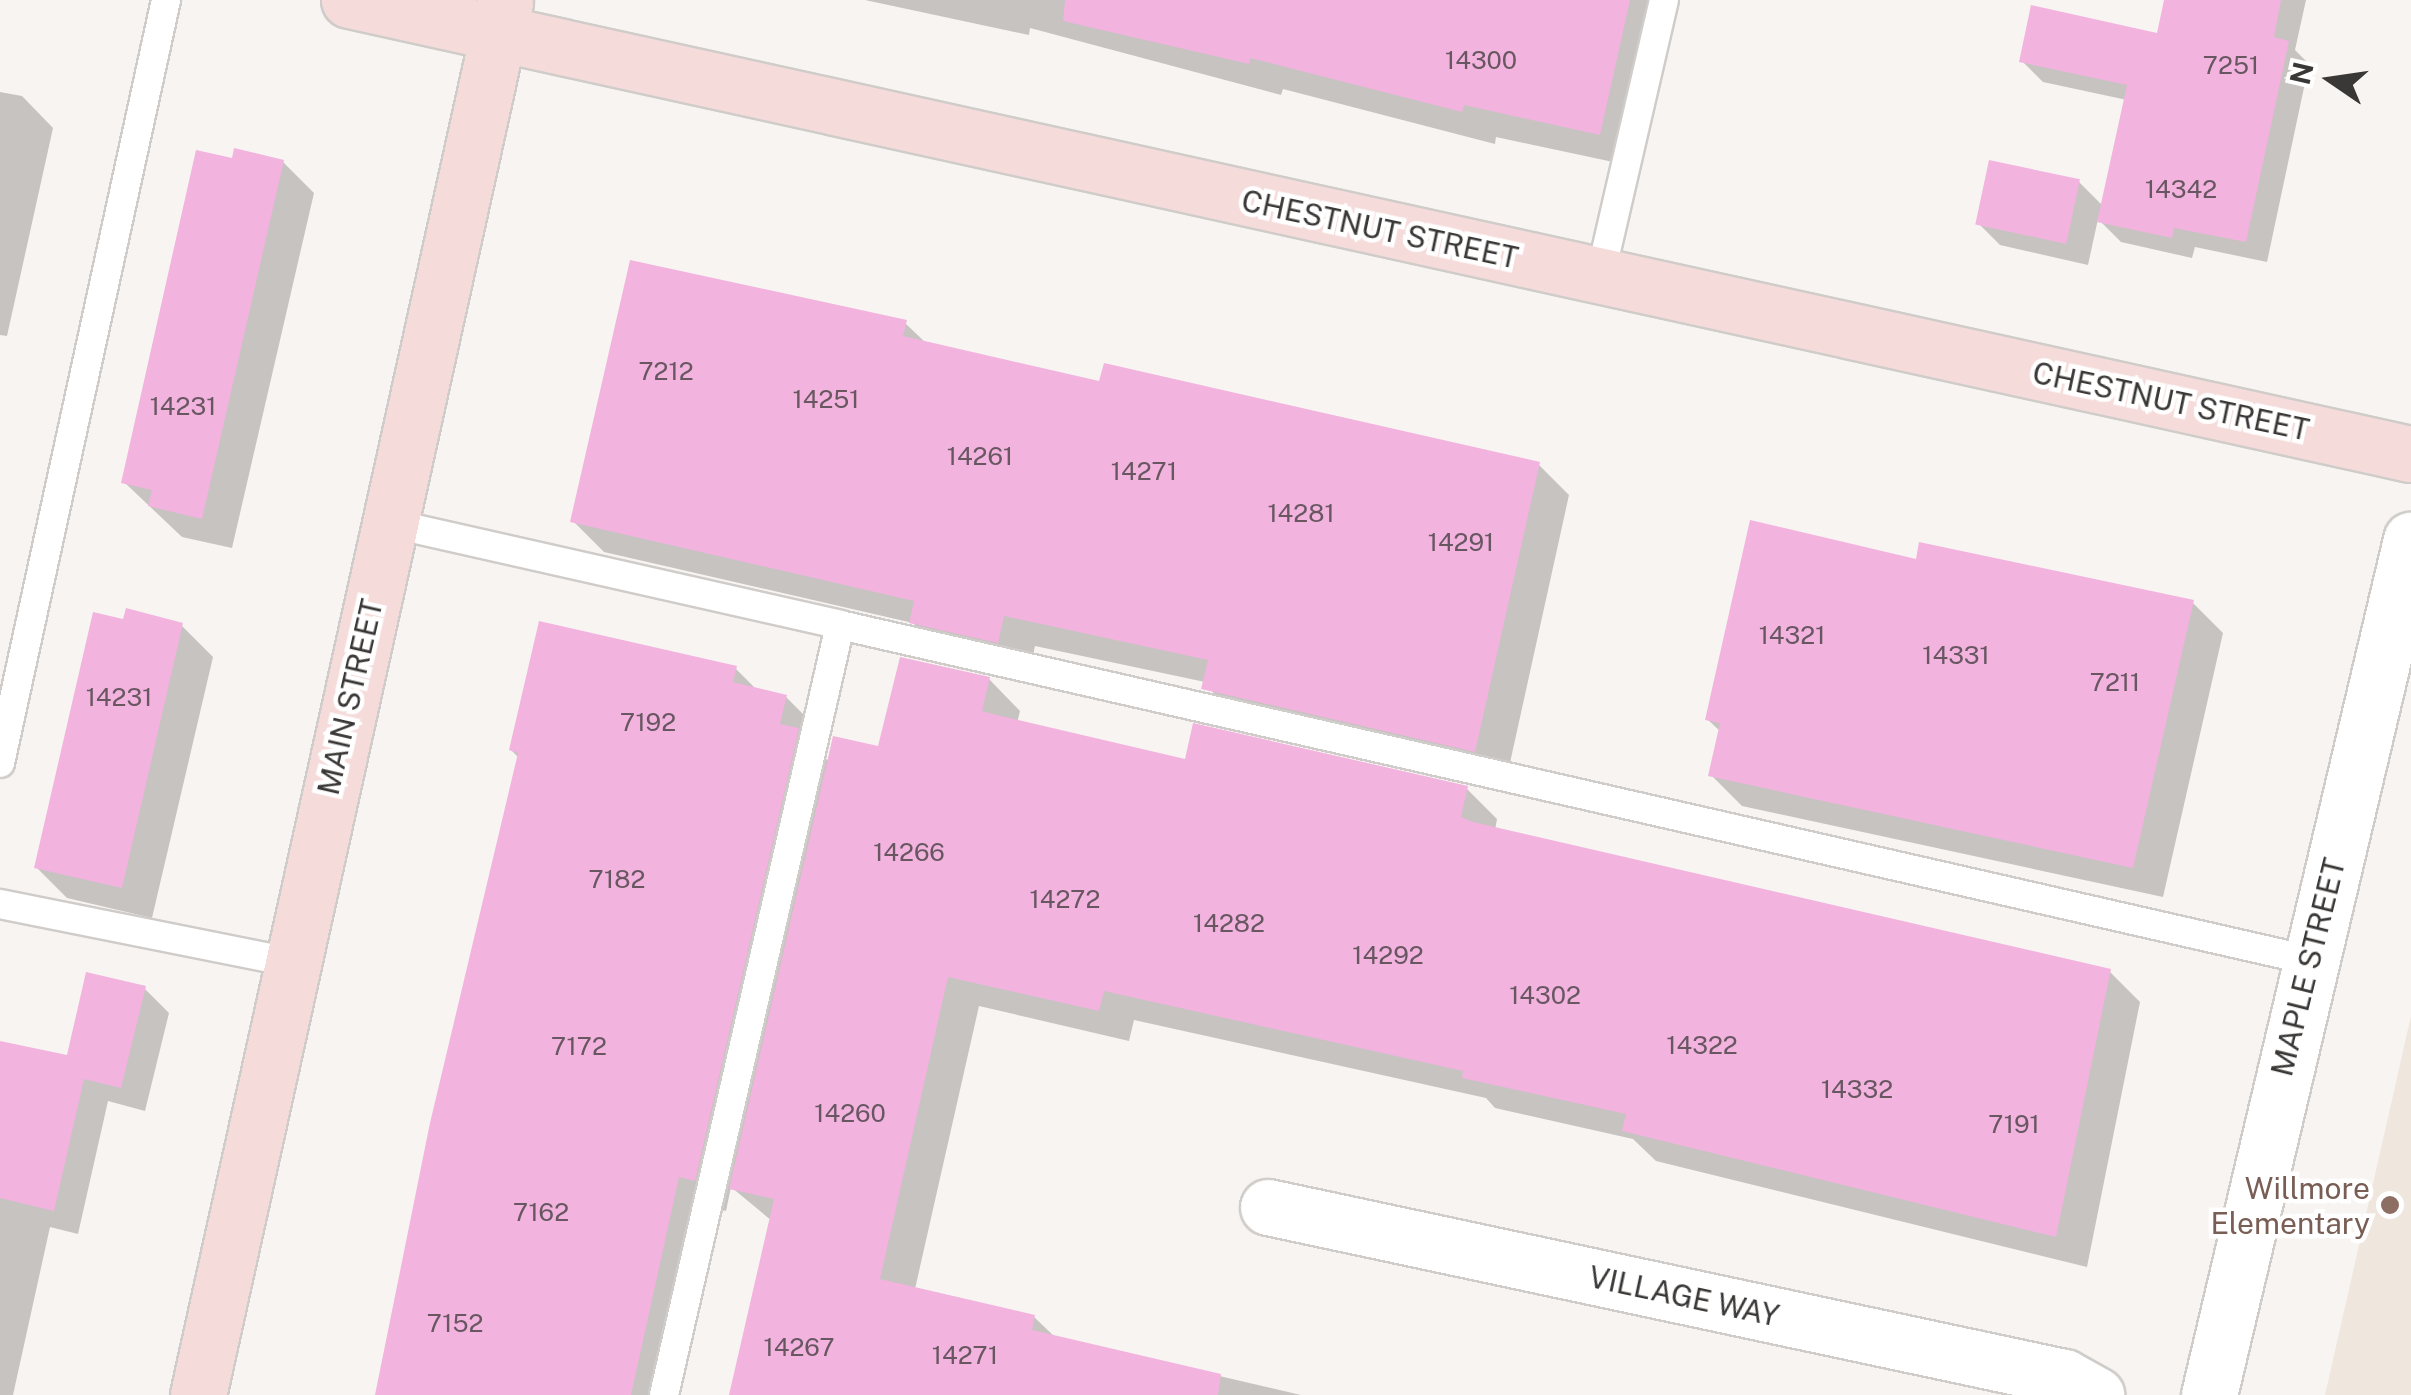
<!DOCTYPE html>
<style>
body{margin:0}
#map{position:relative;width:2411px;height:1395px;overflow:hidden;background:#f8f4f1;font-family:"Public Sans",sans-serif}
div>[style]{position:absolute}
.built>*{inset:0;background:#efe6de}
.shadow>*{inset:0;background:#0003}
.building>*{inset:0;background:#f2b3df;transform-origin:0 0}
.roads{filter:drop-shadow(2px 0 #cfccc9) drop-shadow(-2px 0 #cfccc9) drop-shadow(0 2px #cfccc9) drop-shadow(0 -2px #cfccc9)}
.lane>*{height:28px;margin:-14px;padding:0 14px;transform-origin:14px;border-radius:14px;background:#fff}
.street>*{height:55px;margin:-27.5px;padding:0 27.5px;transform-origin:27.5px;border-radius:27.5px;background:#fff}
.secondary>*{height:55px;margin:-27.5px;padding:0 27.5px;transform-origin:27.5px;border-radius:27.5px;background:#f5dcdb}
.dots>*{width:28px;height:28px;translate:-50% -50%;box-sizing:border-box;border:5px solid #fff;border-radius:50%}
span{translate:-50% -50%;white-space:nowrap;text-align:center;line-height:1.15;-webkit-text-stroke:9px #fff;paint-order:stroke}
.number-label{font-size:25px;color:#685761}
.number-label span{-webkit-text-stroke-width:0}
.street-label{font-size:30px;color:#3a3837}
.education-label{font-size:30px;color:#785e54}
.right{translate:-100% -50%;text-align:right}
.north{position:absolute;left:2281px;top:30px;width:100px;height:100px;-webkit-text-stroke:8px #fff;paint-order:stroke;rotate:283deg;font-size:28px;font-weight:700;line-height:40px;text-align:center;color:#3a3837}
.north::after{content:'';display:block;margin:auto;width:35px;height:45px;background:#3a3837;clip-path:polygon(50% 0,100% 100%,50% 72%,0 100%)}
</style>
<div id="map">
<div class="built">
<i style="clip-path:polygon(2411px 1016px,2411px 1395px,2325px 1395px)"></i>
</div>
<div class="shadow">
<i style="clip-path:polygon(865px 0,1669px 0,1632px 166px,1496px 137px,1495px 144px,1283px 89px,1281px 95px,1030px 28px,1029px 35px)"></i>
<i style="clip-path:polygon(2167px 0,2306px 0,2295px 50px,2309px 64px,2267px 262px,2195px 247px,2192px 258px,2121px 242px,2098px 219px,2088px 265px,2000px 245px,1978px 223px,2079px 182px,2103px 206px,2127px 100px,2043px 82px,2022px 61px,2159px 36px)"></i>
<i style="clip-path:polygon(0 92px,22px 96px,53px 128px,7px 336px,0 335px)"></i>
<i style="clip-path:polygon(234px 161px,283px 162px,314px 193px,232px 548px,182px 537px,124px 482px)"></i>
<i style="clip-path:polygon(905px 323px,927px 344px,1101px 384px,1538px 464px,1569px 495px,1506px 781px,1235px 720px,1205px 682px,1035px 646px,1029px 673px,943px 653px,913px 623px,604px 552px,573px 521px)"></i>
<i style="clip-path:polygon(1918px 562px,2192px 602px,2223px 633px,2163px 897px,1742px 806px,1711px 775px,1721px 732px,1707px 719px)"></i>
<i style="clip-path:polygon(125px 622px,182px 626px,213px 657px,152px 918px,67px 898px,36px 867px)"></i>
<i style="clip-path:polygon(736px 669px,757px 690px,786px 697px,817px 728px,813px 745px,829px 762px,880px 749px,989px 679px,1020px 711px,1017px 723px,1187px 762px,1466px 788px,1497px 819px,1495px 830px,2109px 971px,2140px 1002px,2087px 1267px,1656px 1161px,1633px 1139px,1495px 1108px,1486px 1098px,1134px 1020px,1129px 1041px,979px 1006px,915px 1289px,1034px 1317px,1056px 1338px,1301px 1395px,735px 1395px,772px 1221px,731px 1187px,726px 1211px,709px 1207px,668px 1395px,377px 1395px,519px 758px,511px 750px)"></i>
<i style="clip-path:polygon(144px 988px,169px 1013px,145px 1111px,108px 1101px,78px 1234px,50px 1227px,13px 1395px,0 1395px,0 1043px,69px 1058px)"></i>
</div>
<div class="building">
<i style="clip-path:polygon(1065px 0,1630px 0,1600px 135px,1464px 105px,1462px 112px,1250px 58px,1249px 64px,1063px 21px)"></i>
<i style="clip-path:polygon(2164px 0,2281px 0,2274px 37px,2289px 41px,2246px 242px,2174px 228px,2172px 238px,2097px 222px,2127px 85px,2019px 62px,2031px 5px,2157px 33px)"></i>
<i style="clip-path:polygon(234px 148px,284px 160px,202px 519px,148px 506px,152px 490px,121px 483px,196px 150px,232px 158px)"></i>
<i style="left:1989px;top:160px;width:93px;height:66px;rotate:12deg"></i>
<i style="clip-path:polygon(630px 260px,907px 320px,903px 336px,1099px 381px,1104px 363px,1540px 462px,1475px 752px,1201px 689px,1208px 660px,1004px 616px,998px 643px,909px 623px,914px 601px,570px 522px)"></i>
<i style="clip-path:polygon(1750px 520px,1916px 559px,1919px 542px,2194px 600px,2133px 868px,1708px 776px,1720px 723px,1705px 720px)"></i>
<i style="clip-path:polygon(126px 608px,183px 623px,122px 888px,34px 868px,93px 612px,123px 619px)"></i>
<i style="clip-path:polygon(539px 621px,737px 666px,733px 682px,787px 695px,780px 724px,799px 728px,695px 1181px,679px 1177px,631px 1395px,375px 1395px,430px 1123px,518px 753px,509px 750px)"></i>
<i style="clip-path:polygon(900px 657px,990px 677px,982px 711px,997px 715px,1185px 759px,1193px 723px,1468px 786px,1461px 817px,1473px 822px,2111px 969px,2056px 1237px,1622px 1131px,1626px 1114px,1462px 1078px,1463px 1071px,1104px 991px,1099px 1011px,948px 977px,880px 1279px,1035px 1315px,1032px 1330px,1221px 1374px,1218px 1395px,729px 1395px,774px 1199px,729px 1189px,833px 736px,878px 746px)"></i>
<i style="clip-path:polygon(86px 972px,146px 986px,121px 1088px,84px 1079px,54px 1211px,0 1198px,0 1041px,67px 1055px)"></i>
</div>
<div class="roads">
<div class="lane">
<i style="left:1600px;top:277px;width:284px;rotate:-77deg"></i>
<i style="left:389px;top:523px;width:462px;rotate:12.7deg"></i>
<i style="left:0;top:763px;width:781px;rotate:-77.73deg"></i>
<i style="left:0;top:904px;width:297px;rotate:11.3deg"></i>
<i style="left:664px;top:1395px;width:790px;rotate:-77.12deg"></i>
<i style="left:840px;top:625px;width:1507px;rotate:12.85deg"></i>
</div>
<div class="street">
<i style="left:1268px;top:1207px;width:814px;rotate:12.06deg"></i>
<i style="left:2064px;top:1377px;width:37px;rotate:29deg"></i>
<i style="left:2209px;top:1395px;width:879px;rotate:-76.71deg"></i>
</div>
<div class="secondary">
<i style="left:349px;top:0;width:2111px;rotate:12.42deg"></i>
<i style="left:198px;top:1395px;width:1426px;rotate:-77.57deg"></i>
</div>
</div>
<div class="dots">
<i style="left:2390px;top:1205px;background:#8d6e63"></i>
</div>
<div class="number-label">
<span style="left:1481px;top:60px">14300</span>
<span style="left:2231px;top:65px">7251</span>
<span style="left:2181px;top:189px">14342</span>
<span style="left:666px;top:371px">7212</span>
<span style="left:826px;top:399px">14251</span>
<span style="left:183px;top:406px">14231</span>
<span style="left:980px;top:456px">14261</span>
<span style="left:1144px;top:471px">14271</span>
<span style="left:1301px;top:513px">14281</span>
<span style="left:1461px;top:542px">14291</span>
<span style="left:1792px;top:635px">14321</span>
<span style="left:1956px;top:655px">14331</span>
<span style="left:2115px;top:682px">7211</span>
<span style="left:119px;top:697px">14231</span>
<span style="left:648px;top:722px">7192</span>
<span style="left:909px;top:852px">14266</span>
<span style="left:617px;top:879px">7182</span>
<span style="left:1065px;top:899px">14272</span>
<span style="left:1229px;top:923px">14282</span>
<span style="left:1388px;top:955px">14292</span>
<span style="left:1545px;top:995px">14302</span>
<span style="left:1702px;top:1045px">14322</span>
<span style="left:579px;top:1046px">7172</span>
<span style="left:1857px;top:1089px">14332</span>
<span style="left:850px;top:1113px">14260</span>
<span style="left:2014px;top:1124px">7191</span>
<span style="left:541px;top:1212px">7162</span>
<span style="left:455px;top:1323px">7152</span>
<span style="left:799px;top:1347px">14267</span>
<span style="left:965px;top:1355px">14271</span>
</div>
<div class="street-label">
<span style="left:1380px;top:229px;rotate:12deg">CHESTNUT STREET</span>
<span style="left:2171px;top:401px;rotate:12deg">CHESTNUT STREET</span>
<span style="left:350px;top:697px;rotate:-77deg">MAIN STREET</span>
<span style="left:2308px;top:967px;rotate:-76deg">MAPLE STREET</span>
<span style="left:1684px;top:1296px;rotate:12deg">VILLAGE WAY</span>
</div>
<div class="education-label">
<span class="right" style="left:2370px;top:1205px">Willmore<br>Elementary</span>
</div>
<div class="north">N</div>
</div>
